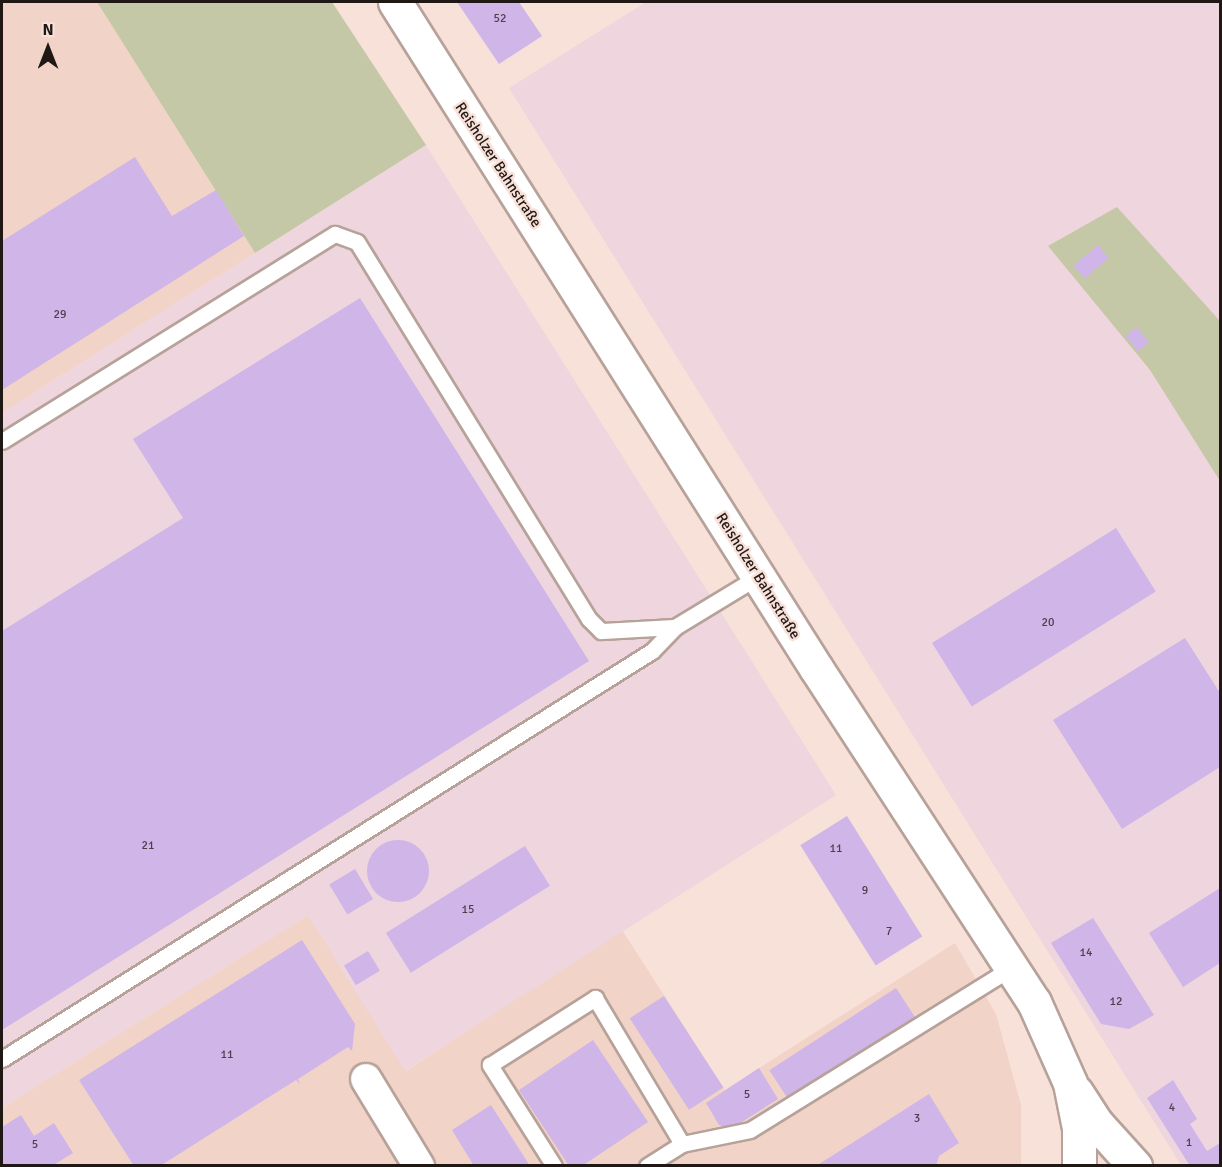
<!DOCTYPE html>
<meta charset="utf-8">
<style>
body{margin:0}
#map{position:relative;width:1222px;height:1167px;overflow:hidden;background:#f8e1d9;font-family:Signika,sans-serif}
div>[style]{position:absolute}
.built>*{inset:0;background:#f2d3c8}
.industrial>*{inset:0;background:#efd5dd}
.green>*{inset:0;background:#c5c8a6}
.building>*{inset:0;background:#cfb5e8;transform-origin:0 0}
.round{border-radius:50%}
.roads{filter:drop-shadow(2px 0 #b7a29a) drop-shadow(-2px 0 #b7a29a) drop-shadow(0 2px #b7a29a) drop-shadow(0 -2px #b7a29a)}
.service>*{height:15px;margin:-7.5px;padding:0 7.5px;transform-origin:7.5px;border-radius:7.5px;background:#fff}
.minor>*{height:30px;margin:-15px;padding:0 15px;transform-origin:15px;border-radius:15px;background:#fff}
.tertiary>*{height:33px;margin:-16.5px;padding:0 16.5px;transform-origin:16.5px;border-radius:16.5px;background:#fff}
span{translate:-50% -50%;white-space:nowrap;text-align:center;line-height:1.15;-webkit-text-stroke:5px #f8e1d9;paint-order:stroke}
.number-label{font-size:12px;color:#4c3f4a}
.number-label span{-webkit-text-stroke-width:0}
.street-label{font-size:15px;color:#201815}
.frame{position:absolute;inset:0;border:3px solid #201815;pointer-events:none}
.north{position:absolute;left:18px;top:18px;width:60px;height:60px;-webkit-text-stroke:4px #f8e1d9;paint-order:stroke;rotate:0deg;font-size:16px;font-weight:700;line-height:24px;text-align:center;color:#201815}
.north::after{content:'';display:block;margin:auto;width:21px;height:27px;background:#201815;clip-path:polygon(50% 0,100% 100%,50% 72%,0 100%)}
</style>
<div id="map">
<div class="built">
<i style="clip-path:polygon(2px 2px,97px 2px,255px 253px,2px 413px)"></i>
<i style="clip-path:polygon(308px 915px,406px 1071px,622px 930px,725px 1090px,955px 943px,996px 1014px,1021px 1105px,1021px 1165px,2px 1166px,2px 1108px)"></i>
</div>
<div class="industrial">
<i style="clip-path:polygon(646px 2px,1220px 2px,1220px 1165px,1181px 1165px,509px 88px)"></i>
<i style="clip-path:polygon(426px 145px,836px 795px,405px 1071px,308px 915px,2px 1108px,2px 413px)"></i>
</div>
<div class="green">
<i style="clip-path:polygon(97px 2px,332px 2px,426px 145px,255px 253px)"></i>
<i style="clip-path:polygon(1117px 207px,1220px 321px,1220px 481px,1150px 370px,1048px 246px)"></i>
</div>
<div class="building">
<i style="clip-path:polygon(457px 2px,519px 2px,542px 36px,499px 64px)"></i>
<i style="clip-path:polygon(135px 157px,172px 216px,216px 190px,244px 236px,2px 390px,2px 241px)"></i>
<i style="left:1098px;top:245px;width:17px;height:32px;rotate:50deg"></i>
<i style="clip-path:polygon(360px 298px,589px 661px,2px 1030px,2px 631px,183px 518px,133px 439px)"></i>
<i style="left:1136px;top:327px;width:20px;height:14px;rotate:49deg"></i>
<i style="left:1116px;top:528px;width:75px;height:217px;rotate:58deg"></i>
<i style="clip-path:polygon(1185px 638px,1220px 693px,1220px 767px,1122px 829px,1053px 720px)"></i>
<i style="left:847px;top:816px;width:142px;height:55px;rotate:58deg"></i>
<i class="round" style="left:367px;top:840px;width:62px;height:62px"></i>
<i style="left:525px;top:846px;width:47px;height:164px;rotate:58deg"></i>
<i style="left:355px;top:869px;width:35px;height:30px;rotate:59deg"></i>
<i style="clip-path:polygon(1220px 888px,1220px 963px,1183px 987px,1149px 933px)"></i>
<i style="clip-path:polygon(1093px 918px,1154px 1015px,1129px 1029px,1101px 1024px,1051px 943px)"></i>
<i style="clip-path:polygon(302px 940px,355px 1024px,352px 1051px,348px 1047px,298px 1079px,300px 1084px,296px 1080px,160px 1166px,134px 1166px,79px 1080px)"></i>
<i style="left:368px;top:951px;width:23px;height:28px;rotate:59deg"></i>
<i style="left:896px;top:988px;width:35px;height:151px;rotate:57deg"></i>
<i style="left:664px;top:996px;width:109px;height:41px;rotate:57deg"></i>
<i style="clip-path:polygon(593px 1040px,648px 1122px,582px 1166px,569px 1166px,519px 1090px)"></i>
<i style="clip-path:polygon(759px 1068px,778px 1099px,731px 1129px,719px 1125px,706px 1103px)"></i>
<i style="clip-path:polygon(1173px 1080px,1197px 1119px,1190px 1124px,1207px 1151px,1220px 1143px,1220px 1166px,1190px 1166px,1147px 1098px)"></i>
<i style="clip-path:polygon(929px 1094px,959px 1143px,939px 1156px,936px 1166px,816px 1166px)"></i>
<i style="clip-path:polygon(491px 1105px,530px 1166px,474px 1166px,452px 1130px)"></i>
<i style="clip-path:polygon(21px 1115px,34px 1136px,54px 1123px,73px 1153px,52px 1166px,2px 1166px,2px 1127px)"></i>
</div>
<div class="roads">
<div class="service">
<i style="left:2px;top:441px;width:392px;rotate:-31.9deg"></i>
<i style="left:335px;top:234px;width:23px;rotate:20deg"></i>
<i style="left:357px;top:242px;width:443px;rotate:58.4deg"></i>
<i style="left:589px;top:619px;width:17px;rotate:45deg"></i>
<i style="left:601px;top:631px;width:74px;rotate:-3.1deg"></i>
<i style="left:2px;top:1059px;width:767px;rotate:-32.12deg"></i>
<i style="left:652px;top:651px;width:33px;rotate:-46deg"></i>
<i style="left:675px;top:627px;width:98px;rotate:-31.3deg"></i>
<i style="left:554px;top:1166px;width:120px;rotate:-122.4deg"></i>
<i style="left:490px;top:1065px;width:125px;rotate:-32.5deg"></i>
<i style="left:595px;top:998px;width:170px;rotate:59.2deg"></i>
<i style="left:647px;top:1166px;width:41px;rotate:-32.2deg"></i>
<i style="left:682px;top:1144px;width:69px;rotate:-11.6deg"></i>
<i style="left:750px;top:1130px;width:309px;rotate:-31.8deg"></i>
</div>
<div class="minor">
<i style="left:366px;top:1079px;width:102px;rotate:58.7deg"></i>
</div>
<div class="tertiary">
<i style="left:395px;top:2px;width:788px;rotate:57.7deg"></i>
<i style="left:816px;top:668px;width:399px;rotate:56.9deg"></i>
<i style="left:1034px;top:1002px;width:89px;rotate:66deg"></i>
<i style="left:1070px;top:1083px;width:46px;rotate:78.7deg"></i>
<i style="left:1079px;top:1128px;width:38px;rotate:90deg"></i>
<i style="left:1076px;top:1092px;width:38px;rotate:57deg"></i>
<i style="left:1097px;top:1124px;width:57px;rotate:47.9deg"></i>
</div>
</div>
<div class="number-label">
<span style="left:500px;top:19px">52</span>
<span style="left:60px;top:315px">29</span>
<span style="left:1048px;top:623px">20</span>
<span style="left:148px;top:846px">21</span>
<span style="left:836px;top:849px">11</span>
<span style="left:865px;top:891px">9</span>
<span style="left:468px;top:910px">15</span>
<span style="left:889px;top:932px">7</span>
<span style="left:1086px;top:953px">14</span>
<span style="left:1116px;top:1002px">12</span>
<span style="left:227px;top:1055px">11</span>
<span style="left:747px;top:1095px">5</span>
<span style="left:1172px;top:1108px">4</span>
<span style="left:917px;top:1119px">3</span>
<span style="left:1189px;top:1143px">1</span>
<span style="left:35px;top:1145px">5</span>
</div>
<div class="street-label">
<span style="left:498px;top:165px;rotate:57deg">Reisholzer Bahnstraße</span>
<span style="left:758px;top:576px;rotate:58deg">Reisholzer Bahnstraße</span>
</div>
<div class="frame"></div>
<div class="north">N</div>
</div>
